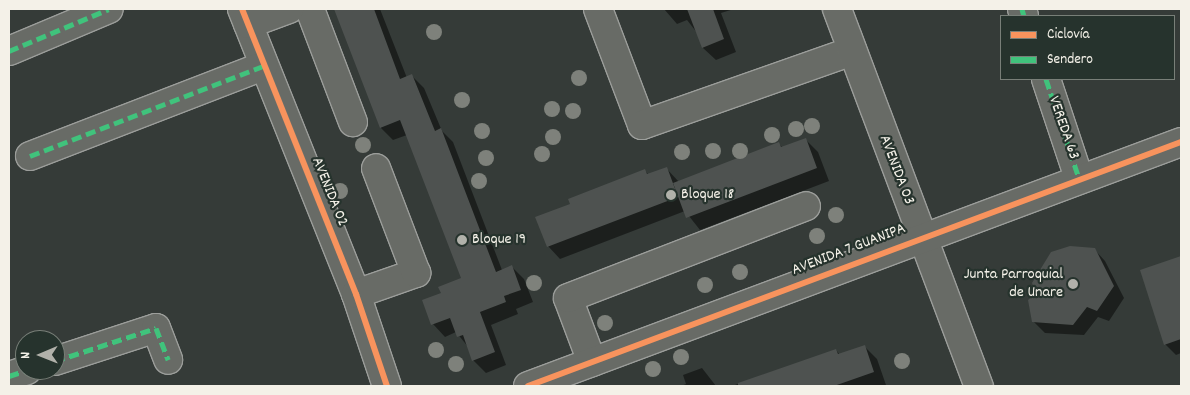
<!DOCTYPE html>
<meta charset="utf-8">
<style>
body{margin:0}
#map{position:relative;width:1190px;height:395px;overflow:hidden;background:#353b38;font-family:Dekko,sans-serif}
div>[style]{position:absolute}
.shadow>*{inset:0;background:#0007}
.building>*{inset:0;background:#4e5250}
.roads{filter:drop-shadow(1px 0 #9c9e9b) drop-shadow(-1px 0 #9c9e9b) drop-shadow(0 1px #9c9e9b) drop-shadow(0 -1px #9c9e9b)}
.minor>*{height:28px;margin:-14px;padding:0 14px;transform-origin:14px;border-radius:14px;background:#686b66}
.quiet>*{height:5px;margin-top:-2.5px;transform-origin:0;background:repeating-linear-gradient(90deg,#40c37c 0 10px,transparent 0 15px)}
.cycleway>*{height:6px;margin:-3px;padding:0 3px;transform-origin:3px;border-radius:3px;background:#f8935d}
.trees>*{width:16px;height:16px;margin:-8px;border-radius:50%;background:#7e817b}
.dots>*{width:14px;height:14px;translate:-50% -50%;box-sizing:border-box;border:2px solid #26332d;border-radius:50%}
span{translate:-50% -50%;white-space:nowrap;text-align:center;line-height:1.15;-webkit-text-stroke:4.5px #26332d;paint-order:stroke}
.street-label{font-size:16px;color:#f4f1e8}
.poi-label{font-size:16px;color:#f4f1e8}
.left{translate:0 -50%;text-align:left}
.right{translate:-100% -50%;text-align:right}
.frame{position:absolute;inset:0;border:10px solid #f4f1e8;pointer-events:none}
.legend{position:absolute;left:1000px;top:15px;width:175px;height:65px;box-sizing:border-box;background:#26332d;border:1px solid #787f78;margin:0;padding:6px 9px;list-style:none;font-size:15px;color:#f4f1e8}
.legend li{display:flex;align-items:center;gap:10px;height:25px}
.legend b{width:25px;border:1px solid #787f78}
.north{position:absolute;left:15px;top:330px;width:50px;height:50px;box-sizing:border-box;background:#26332d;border:1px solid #787f78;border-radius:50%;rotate:269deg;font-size:14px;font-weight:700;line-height:20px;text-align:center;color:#f4f1e8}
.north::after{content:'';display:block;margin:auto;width:18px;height:22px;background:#b1b1aa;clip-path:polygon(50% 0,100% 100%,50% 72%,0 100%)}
</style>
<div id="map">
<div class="shadow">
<i style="clip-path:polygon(335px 9px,380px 9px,407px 78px,412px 76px,424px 88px,442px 131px,453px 142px,502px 270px,512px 267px,524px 279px,533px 302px,516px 309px,518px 314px,491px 325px,506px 365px,486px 373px,473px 360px,469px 348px,456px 332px,445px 337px,433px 324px,442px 294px,463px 279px,407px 135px,393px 140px,381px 128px)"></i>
<i style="clip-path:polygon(664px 9px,734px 9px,721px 13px,736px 52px,716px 60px,703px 48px,698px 34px,687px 20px,677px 24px)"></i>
<i style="clip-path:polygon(806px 140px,818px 152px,829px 181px,700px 230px,685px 211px,560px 259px,548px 246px,571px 205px,645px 171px,649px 175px,666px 168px,679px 182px,779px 144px,783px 148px)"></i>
<i style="clip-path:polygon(1094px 249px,1105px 261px,1124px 298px,1109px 321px,1098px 317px,1084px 335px,1045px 333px,1034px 322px)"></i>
<i style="clip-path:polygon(1181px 257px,1181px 353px,1176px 355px,1165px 344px,1141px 271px)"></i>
<i style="clip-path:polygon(865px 347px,877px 359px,886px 385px,732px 386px,836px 350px,840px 355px)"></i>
<i style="clip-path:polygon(702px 368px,716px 386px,681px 386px,686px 384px,683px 375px)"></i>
</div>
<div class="building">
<i style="clip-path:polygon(334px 9px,374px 9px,400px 79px,412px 74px,435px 131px,441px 128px,496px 272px,512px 265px,521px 290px,504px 296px,506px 302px,480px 312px,495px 352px,472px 361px,463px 335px,457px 337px,450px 318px,431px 325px,422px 300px,441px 293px,438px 287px,461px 278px,400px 120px,380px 128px)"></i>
<i style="clip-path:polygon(687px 9px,713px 9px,724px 39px,702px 48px)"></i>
<i style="clip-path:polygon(806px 138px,817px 168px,686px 218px,673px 183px,779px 142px,781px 147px)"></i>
<i style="clip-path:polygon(667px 167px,678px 197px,547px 247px,535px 217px,570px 204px,568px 199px,645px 169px,647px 174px)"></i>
<i style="clip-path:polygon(1070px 246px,1095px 248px,1114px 286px,1097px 311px,1087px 307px,1073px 325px,1032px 322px,1028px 300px,1036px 293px,1032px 283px,1051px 252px)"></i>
<i style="clip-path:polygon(1181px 256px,1181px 339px,1164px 345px,1140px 270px)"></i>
<i style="clip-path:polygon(865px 345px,874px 372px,834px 386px,738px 386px,738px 383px,836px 349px,838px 354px)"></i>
</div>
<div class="roads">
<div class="minor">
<i style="left:242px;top:9px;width:307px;rotate:68.2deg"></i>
<i style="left:356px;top:294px;width:97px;rotate:71.4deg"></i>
<i style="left:310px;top:9px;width:121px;rotate:69.2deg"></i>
<i style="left:598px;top:9px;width:124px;rotate:69.2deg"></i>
<i style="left:642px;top:125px;width:223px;rotate:-19.4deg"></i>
<i style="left:837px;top:9px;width:403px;rotate:69.4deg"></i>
<i style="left:1022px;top:9px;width:7px;rotate:74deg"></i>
<i style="left:248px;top:24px;width:44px;rotate:-20.1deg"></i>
<i style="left:9px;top:51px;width:108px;rotate:-22.8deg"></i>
<i style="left:1046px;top:79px;width:104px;rotate:71.6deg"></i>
<i style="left:30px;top:156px;width:250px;rotate:-21.1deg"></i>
<i style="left:356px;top:294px;width:64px;rotate:-19.3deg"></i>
<i style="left:416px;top:273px;width:112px;rotate:-110.9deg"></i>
<i style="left:55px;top:361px;width:106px;rotate:-18.1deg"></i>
<i style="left:156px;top:328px;width:34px;rotate:69deg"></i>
<i style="left:592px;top:362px;width:68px;rotate:-110.6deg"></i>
<i style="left:568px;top:298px;width:255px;rotate:-21.1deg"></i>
<i style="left:9px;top:376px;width:19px;rotate:-18deg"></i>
<i style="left:528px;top:386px;width:697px;rotate:-20.49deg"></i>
</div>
</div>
<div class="quiet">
<i style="left:1022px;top:9px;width:7px;rotate:74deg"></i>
<i style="left:9px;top:51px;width:108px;rotate:-22.8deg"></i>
<i style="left:1046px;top:79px;width:104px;rotate:71.6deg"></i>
<i style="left:30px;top:156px;width:250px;rotate:-21.1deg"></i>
<i style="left:55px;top:361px;width:106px;rotate:-18.1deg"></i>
<i style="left:156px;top:328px;width:34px;rotate:69deg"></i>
<i style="left:9px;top:376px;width:19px;rotate:-18deg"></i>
</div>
<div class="cycleway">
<i style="left:242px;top:9px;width:307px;rotate:68.2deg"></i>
<i style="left:356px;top:294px;width:97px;rotate:71.4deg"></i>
<i style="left:528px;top:386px;width:697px;rotate:-20.49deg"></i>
</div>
<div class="trees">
<i style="left:434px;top:32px"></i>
<i style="left:579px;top:78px"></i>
<i style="left:462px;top:100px"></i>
<i style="left:552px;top:109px"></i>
<i style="left:573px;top:111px"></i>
<i style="left:812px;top:126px"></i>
<i style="left:796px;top:129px"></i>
<i style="left:482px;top:131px"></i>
<i style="left:772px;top:135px"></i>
<i style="left:553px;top:137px"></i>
<i style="left:363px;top:145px"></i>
<i style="left:713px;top:151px"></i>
<i style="left:740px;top:151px"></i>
<i style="left:682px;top:152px"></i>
<i style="left:542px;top:154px"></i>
<i style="left:486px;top:158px"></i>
<i style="left:479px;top:181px"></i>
<i style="left:340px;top:191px"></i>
<i style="left:836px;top:215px"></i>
<i style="left:817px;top:236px"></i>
<i style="left:740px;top:272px"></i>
<i style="left:534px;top:283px"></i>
<i style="left:705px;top:285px"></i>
<i style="left:605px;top:323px"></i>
<i style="left:436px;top:350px"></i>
<i style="left:681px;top:357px"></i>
<i style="left:902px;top:361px"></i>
<i style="left:456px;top:364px"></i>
<i style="left:653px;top:369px"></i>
</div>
<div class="dots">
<i style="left:671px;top:195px;background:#b1b1aa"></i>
<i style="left:462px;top:240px;background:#b1b1aa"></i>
<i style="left:1073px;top:284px;background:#b1b1aa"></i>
</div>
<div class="street-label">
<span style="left:1063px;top:128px;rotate:71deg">VEREDA 63</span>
<span style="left:896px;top:170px;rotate:69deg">AVENIDA 03</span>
<span style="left:329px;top:192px;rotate:68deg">AVENIDA 02</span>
<span style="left:849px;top:250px;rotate:-21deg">AVENIDA 7 GUANIPA</span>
</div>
<div class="poi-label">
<span class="left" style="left:681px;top:195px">Bloque 18</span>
<span class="left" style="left:472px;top:240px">Bloque 19</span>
<span class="right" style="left:1063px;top:284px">Junta Parroquial<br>de Unare</span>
</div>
<div class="frame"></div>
<ul class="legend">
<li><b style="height:6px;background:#f8935d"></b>Ciclovía</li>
<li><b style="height:6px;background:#40c37c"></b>Sendero</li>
</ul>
<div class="north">N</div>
</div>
